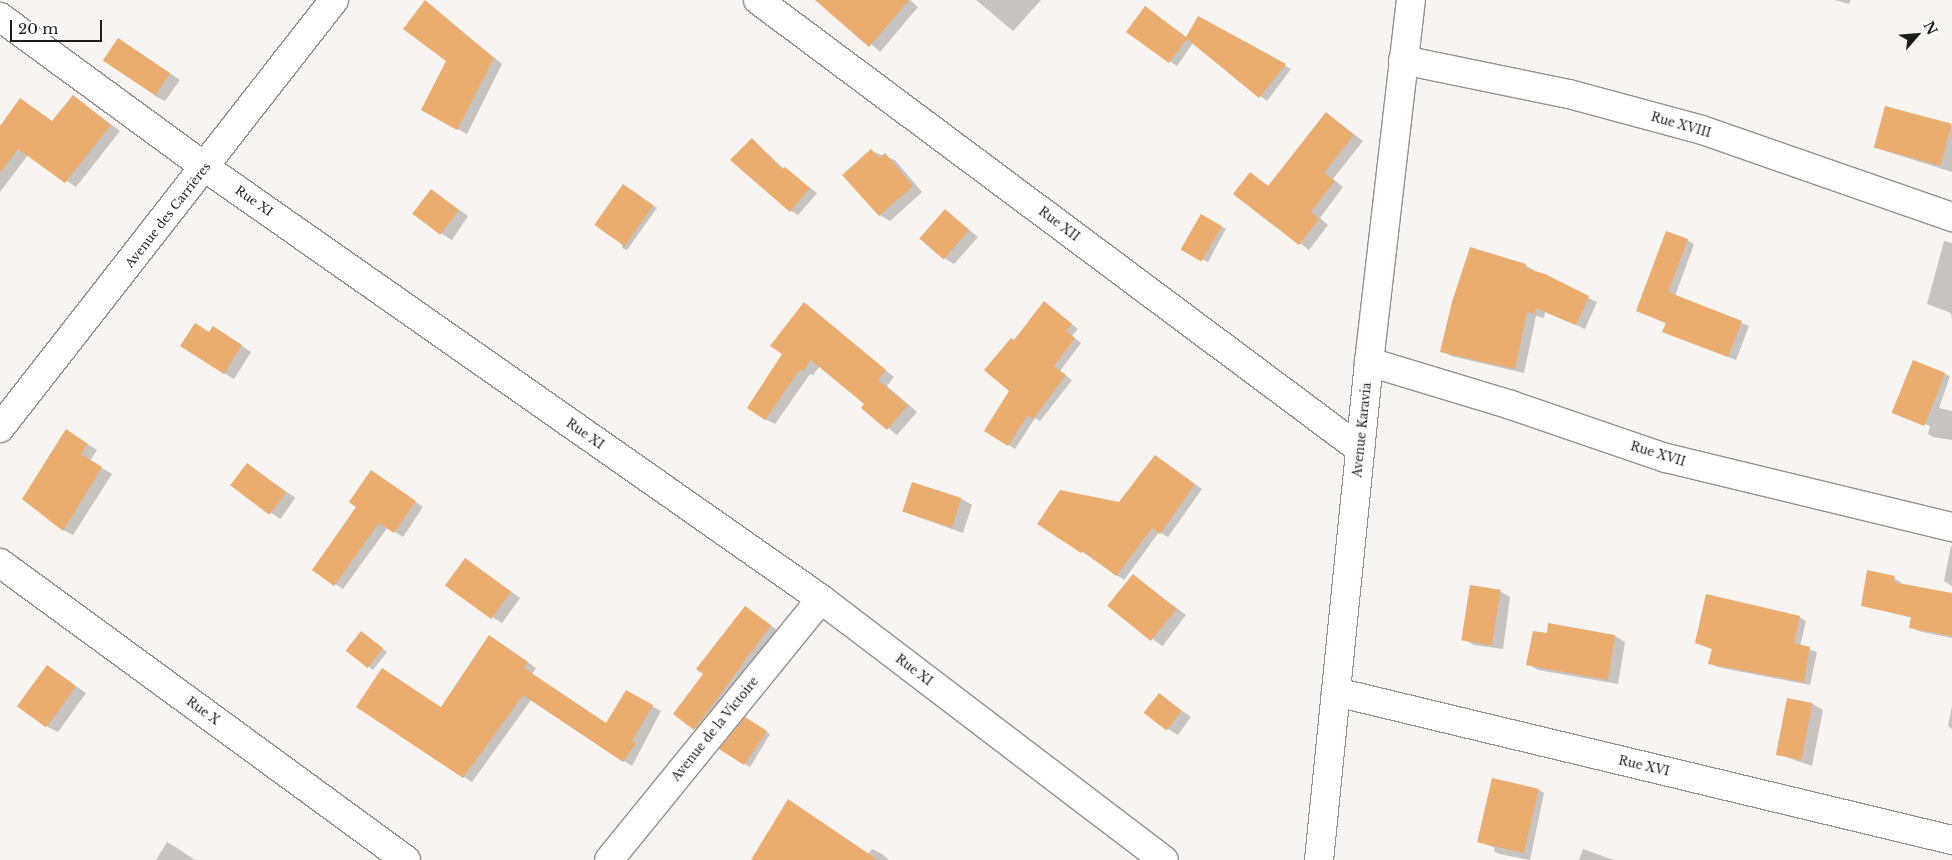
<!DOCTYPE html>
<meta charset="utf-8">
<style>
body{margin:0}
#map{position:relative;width:1952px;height:860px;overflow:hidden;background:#f8f4f2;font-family:"Libre Baskerville",serif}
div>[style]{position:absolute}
.shadow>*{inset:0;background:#0003;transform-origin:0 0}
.building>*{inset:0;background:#ebac6f;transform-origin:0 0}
.roads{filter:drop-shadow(1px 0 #94908f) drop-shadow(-1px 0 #94908f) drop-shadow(0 1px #94908f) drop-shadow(0 -1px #94908f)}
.minor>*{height:28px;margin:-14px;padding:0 14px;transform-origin:14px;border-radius:14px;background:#fff}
span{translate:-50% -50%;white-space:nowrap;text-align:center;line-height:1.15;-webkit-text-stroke:5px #fff;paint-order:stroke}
.street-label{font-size:12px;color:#1d1b1b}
.north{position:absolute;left:1892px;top:10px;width:50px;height:50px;-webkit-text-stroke:4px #fff;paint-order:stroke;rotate:63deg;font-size:14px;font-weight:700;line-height:20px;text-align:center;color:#1d1b1b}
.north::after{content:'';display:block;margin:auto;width:18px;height:22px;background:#1d1b1b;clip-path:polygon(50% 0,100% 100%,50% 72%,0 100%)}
.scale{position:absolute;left:10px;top:20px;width:92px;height:22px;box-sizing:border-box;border:2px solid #1d1b1b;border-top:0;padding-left:6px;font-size:15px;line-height:18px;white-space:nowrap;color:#1d1b1b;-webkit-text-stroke:4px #fff;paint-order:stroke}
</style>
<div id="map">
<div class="shadow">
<i style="clip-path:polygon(822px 0,910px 0,918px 7px,880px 52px)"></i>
<i style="clip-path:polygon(976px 0,1041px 0,1013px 31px)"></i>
<i style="clip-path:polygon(1835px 0,1851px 0,1849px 4px)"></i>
<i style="clip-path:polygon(425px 2px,502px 64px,467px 134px,430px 114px,447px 61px)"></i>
<i style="clip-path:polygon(1152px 12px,1187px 38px,1199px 18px,1291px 69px,1267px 101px,1193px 43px,1177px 66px,1128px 32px)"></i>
<i style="clip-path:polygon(119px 39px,180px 80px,165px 101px,155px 96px)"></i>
<i style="clip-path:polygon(73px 96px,120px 131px,76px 187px,28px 155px,0 192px,0 126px,21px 100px,53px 122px)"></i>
<i style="clip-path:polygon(1886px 108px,1952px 126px,1952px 172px,1876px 148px)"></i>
<i style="clip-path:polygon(1326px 113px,1363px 141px,1333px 179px,1343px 187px,1320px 218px,1328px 225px,1309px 250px,1234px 194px,1250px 174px,1269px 186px)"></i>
<i style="clip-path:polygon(752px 139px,784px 169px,817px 193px,798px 215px,791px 211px)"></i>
<i style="clip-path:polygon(871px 151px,895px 160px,922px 192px,890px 221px,880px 215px)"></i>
<i style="clip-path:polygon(628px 188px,657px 208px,627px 250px,622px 248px)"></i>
<i style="clip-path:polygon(431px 190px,468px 216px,452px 240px,442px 234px)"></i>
<i style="clip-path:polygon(945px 210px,978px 237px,954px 264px,944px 258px)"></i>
<i style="left:1202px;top:216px;width:27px;height:38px;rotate:28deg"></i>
<i style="clip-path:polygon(1687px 240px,1694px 244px,1675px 296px,1749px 326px,1736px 360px,1671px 335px,1664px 331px,1667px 324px,1637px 310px)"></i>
<i style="clip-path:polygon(1944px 241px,1952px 243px,1952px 319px,1951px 313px,1927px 304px)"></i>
<i style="clip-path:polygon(1525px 265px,1534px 270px,1533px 273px,1597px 302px,1585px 329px,1545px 312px,1544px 318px,1536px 316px,1524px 373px,1451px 356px,1442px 351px)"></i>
<i style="clip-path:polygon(805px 304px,894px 377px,887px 386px,917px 412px,897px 435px,863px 408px,866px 404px,820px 366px,813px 375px,810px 374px,775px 424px,765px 419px,783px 354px)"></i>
<i style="clip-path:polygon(1051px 307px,1078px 329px,1072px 336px,1081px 343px,1060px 371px,1072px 380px,1040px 421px,1035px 418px,1015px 449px,986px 431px,1010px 390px,1014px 341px)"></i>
<i style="clip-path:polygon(210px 333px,223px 333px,251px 352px,234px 379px,224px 373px)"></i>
<i style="clip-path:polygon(1945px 374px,1950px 376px,1939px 408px,1952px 411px,1952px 440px,1933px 437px,1928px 434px,1930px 426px,1896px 414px)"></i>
<i style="clip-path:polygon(76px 437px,97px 450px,90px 461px,112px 474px,73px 535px,63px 530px)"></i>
<i style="clip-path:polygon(1162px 461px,1202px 489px,1168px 537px,1159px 532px,1124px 580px,1039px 523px,1119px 503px)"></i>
<i style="left:247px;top:464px;width:59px;height:26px;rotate:35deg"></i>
<i style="clip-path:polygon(380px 477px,423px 507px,403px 537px,388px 527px,343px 589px,314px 570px)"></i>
<i style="clip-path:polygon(962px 499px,972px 505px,963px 533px,904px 512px)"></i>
<i style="clip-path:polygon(1951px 546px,1952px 546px,1952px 586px,1944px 581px)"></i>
<i style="clip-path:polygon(475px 566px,520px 598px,502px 623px,492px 617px)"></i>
<i style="left:1134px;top:576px;width:65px;height:39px;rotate:37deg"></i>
<i style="clip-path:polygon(1894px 578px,1901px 582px,1900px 585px,1952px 595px,1952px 638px,1918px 631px,1911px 627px,1912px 618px,1862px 605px)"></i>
<i style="clip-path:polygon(1500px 591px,1510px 597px,1503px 649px,1474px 645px,1464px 639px)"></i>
<i style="clip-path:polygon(745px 607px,780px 632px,705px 735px,675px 714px,705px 674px)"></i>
<i style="clip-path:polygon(1799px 617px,1806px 621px,1800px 646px,1817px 652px,1810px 685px,1717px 667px,1710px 663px,1714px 650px,1697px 642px)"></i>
<i style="clip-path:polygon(1549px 625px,1615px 636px,1625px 642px,1618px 684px,1538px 670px,1528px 664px,1548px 635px)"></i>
<i style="clip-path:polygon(366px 635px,387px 652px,373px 670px,348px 651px)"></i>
<i style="clip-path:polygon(498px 642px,536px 668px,532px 674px,607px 724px,626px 692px,661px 711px,632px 766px,531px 700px,472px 782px,358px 707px,446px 712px)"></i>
<i style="clip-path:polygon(48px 667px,86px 693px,58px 732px,48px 727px)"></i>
<i style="clip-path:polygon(1160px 695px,1191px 717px,1178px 735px,1168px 729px)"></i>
<i style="clip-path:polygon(1788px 699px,1813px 704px,1823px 710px,1812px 766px,1777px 754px)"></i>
<i style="clip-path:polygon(1952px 706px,1952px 729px,1948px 726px)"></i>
<i style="clip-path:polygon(746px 719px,770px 734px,750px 767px,721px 749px)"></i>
<i style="clip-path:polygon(1539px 790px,1544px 793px,1530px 860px,1499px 854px,1494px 851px,1495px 848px,1478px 841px)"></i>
<i style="clip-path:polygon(167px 842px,177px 848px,195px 860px,156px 860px)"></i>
<i style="clip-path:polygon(872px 849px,882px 854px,889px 860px,863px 860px)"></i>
<i style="clip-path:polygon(1583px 849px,1614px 860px,1579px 860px)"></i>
</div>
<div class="building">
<i style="clip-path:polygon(425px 0,494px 58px,457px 130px,421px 110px,446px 61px,403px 29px)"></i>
<i style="clip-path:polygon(815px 0,909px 0,869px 47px)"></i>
<i style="clip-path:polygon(1145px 6px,1186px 37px,1198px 16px,1286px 64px,1259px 98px,1187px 39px,1169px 63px,1126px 32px)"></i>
<i style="left:118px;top:38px;width:63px;height:27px;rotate:34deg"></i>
<i style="clip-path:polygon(73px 95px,111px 125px,65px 183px,18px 149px,0 173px,0 126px,20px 98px,52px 121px)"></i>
<i style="left:1885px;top:106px;width:69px;height:43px;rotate:15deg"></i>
<i style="clip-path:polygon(1326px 112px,1354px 135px,1324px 173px,1335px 181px,1311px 212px,1319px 219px,1299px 245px,1233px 194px,1250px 172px,1268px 186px)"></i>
<i style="clip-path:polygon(752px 138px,782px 169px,785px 167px,810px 188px,790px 212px,730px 160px)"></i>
<i style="clip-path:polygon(871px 149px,879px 158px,885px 153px,913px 186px,879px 216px,842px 175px)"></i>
<i style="left:623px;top:184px;width:37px;height:50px;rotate:35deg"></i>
<i style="left:431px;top:189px;width:35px;height:31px;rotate:37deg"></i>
<i style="left:945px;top:209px;width:32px;height:39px;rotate:41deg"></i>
<i style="left:1201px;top:214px;width:24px;height:41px;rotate:30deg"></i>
<i style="clip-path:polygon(1666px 231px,1688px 239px,1668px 292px,1742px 321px,1728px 357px,1662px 332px,1666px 323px,1636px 311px)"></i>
<i style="clip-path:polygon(1470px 247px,1526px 264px,1525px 268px,1545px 274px,1589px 296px,1576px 325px,1536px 308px,1535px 314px,1527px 312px,1515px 369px,1440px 352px,1452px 302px)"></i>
<i style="clip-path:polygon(1044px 301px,1072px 324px,1066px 331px,1075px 338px,1054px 366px,1066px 375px,1033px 419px,1028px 415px,1008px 446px,984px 431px,1009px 391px,984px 370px,1011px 338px,1014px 340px)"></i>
<i style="clip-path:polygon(804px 302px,886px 370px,878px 380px,908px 405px,887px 430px,861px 408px,864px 404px,811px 360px,803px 371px,800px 369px,765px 420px,747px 408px,782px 354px,770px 346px)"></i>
<i style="clip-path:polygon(195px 323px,209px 332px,213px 326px,242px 345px,224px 374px,180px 346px)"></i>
<i style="left:1913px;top:360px;width:35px;height:57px;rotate:22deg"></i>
<i style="clip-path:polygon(66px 429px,88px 444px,81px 454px,102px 467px,63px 531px,22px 499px)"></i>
<i style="clip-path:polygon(1155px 455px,1195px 484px,1160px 534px,1152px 528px,1116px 576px,1083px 551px,1081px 553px,1037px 524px,1060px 490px,1119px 502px)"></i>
<i style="left:247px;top:463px;width:49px;height:28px;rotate:37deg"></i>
<i style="clip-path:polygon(371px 470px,416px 501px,394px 533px,379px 523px,334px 586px,312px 570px,356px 507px,349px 502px)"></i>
<i style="left:912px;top:482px;width:52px;height:31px;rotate:18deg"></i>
<i style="left:465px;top:558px;width:57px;height:34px;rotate:36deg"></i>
<i style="clip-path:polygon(1867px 570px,1895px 576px,1893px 582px,1952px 593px,1952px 636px,1909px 628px,1911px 617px,1861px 606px)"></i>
<i style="left:1133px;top:574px;width:56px;height:41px;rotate:39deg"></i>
<i style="left:1470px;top:585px;width:31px;height:56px;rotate:9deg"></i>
<i style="clip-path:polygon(1706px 594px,1800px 616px,1794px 643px,1810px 647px,1804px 682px,1708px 664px,1712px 649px,1695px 643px)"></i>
<i style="clip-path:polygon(745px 606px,771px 625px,694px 730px,673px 714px,703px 674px,696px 669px)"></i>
<i style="clip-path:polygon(1548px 623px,1615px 635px,1608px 680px,1526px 665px,1533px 631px,1547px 633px)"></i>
<i style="left:361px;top:631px;width:28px;height:25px;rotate:38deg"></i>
<i style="clip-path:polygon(489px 635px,528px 662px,524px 668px,606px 723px,626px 690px,653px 705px,632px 741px,636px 743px,623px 762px,523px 695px,463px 778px,356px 707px,382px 668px,441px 707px)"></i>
<i style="left:47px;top:665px;width:36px;height:51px;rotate:36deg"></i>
<i style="left:1159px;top:693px;width:29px;height:25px;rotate:38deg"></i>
<i style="left:1787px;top:698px;width:26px;height:58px;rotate:11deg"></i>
<i style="clip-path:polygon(745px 717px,767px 731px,744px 765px,719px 749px)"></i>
<i style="left:1492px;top:778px;width:48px;height:66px;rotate:13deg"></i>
<i style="clip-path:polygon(788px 799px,878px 860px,751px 860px)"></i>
</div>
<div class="roads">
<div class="minor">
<i style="left:758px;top:0;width:751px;rotate:36.72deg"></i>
<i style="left:0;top:17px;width:255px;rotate:36.2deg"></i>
<i style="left:206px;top:168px;width:751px;rotate:35.02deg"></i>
<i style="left:821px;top:599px;width:431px;rotate:37.3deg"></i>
<i style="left:1403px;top:60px;width:169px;rotate:11.6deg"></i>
<i style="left:1569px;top:94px;width:138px;rotate:15.1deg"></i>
<i style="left:1702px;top:130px;width:265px;rotate:19.2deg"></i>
<i style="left:1369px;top:362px;width:148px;rotate:16.8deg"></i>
<i style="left:1511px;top:405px;width:164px;rotate:18.9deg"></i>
<i style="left:1666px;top:458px;width:294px;rotate:13.6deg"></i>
<i style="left:0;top:428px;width:543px;rotate:-52.03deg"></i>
<i style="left:0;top:563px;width:503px;rotate:36.19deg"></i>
<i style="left:1336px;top:692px;width:634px;rotate:13.51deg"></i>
<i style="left:609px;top:860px;width:336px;rotate:-50.9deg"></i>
<i style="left:1319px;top:860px;width:501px;rotate:-84.27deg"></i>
<i style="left:1369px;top:362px;width:364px;rotate:-83.4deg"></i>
</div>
</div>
<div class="street-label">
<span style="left:1681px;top:125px;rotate:16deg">Rue XVIII</span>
<span style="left:254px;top:201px;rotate:35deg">Rue XI</span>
<span style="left:168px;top:215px;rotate:-52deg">Avenue des Carrières</span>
<span style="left:1059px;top:224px;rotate:37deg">Rue XII</span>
<span style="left:1362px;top:430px;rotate:-84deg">Avenue Karavia</span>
<span style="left:585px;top:434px;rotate:35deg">Rue XI</span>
<span style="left:1658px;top:454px;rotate:17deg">Rue XVII</span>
<span style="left:914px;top:670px;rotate:37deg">Rue XI</span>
<span style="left:203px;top:711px;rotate:36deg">Rue X</span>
<span style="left:715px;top:729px;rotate:-51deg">Avenue de la Victoire</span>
<span style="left:1644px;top:766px;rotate:13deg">Rue XVI</span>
</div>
<div class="north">N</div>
<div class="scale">20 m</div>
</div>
